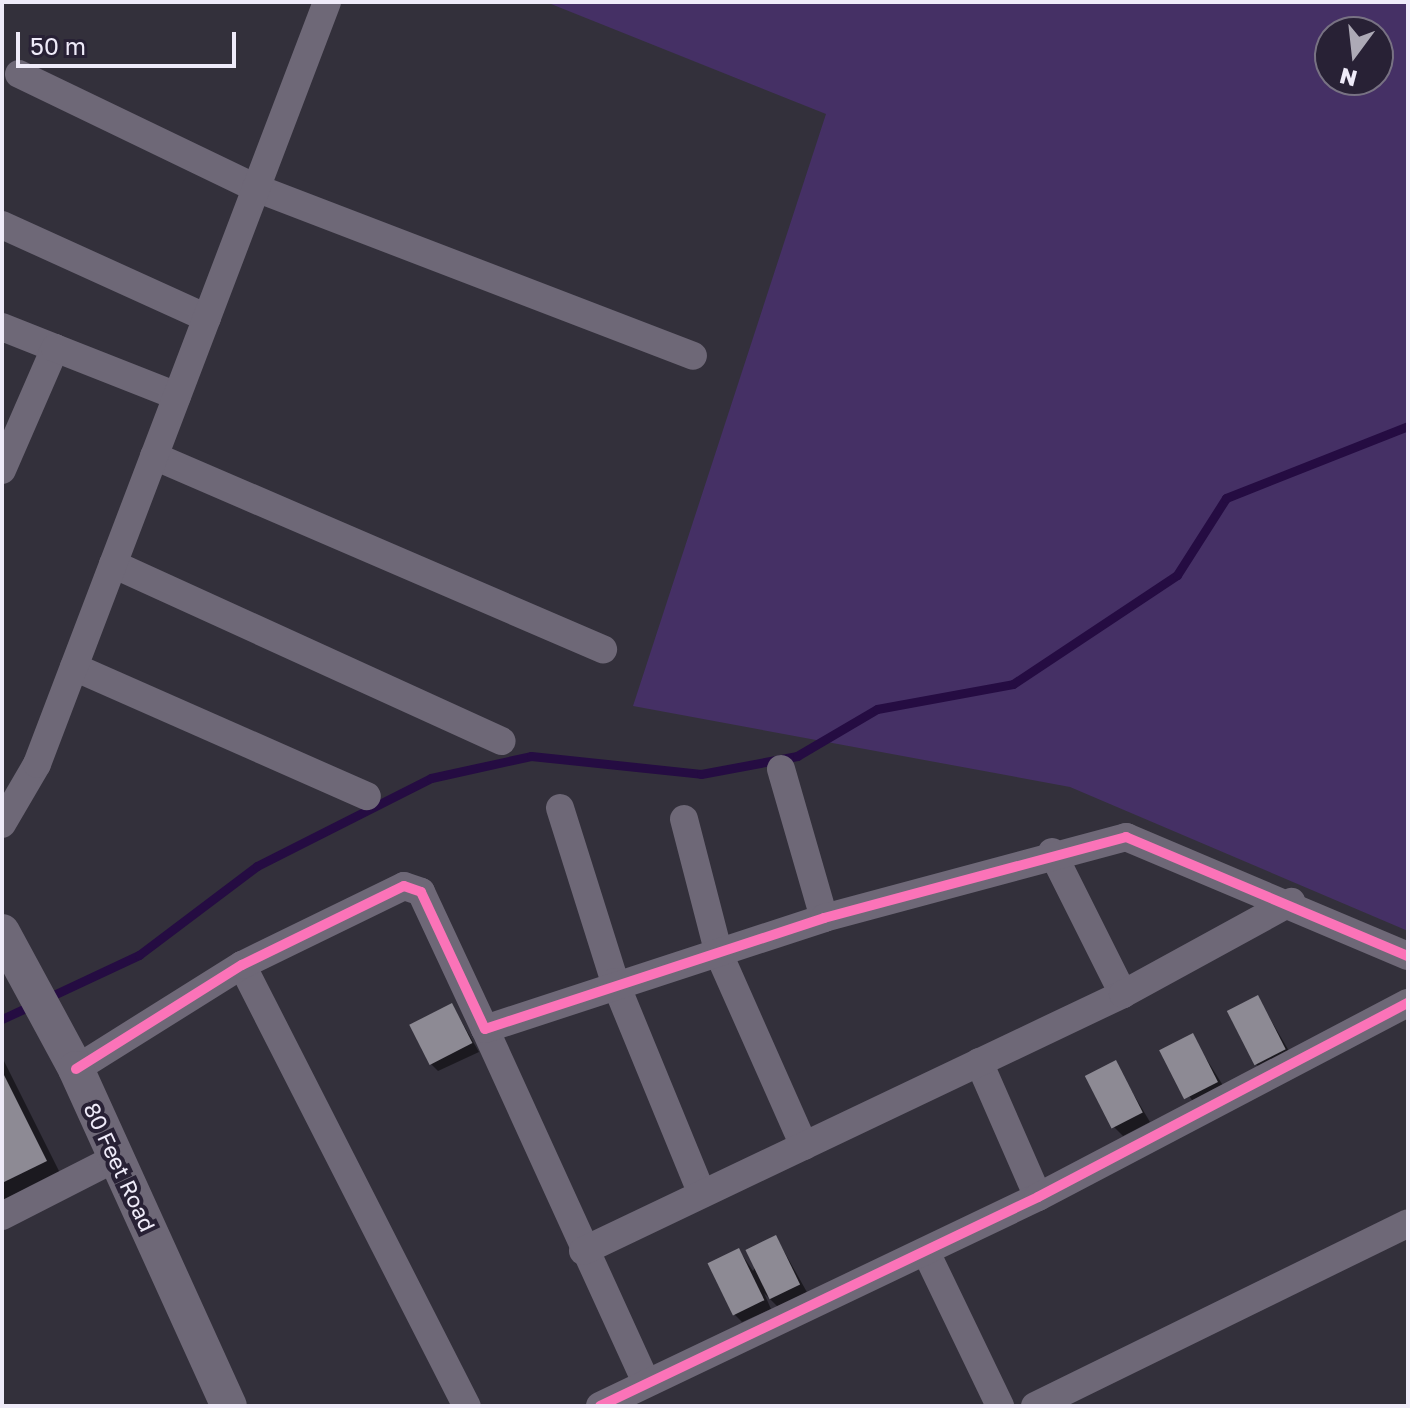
<!DOCTYPE html>
<style>
body{margin:0}
#map{position:relative;width:1410px;height:1408px;overflow:hidden;background:#33303b;font-family:"Golos Text",sans-serif}
div>[style]{position:absolute}
.green>*{inset:0;background:#453065}
.shadow>*{inset:0;background:#0007;transform-origin:0 0}
.stream>*{height:9px;margin:-4.5px;padding:0 4.5px;transform-origin:4.5px;border-radius:4.5px;background:#250c42}
.building>*{inset:0;background:#8d8a94;transform-origin:0 0}
.minor>*{height:28px;margin:-14px;padding:0 14px;transform-origin:14px;border-radius:14px;background:#6e6877}
.tertiary>*{height:36px;margin:-18px;padding:0 18px;transform-origin:18px;border-radius:18px;background:#6e6877}
.cycleway>*{height:10px;margin:-5px;padding:0 5px;transform-origin:5px;border-radius:5px;background:#fb73b8}
span{translate:-50% -50%;white-space:nowrap;text-align:center;line-height:1.15;-webkit-text-stroke:8px #282135;paint-order:stroke}
.street-label{font-size:22px;color:#efebf9}
.frame{position:absolute;inset:0;border:4px solid #efebf9;pointer-events:none}
.north{position:absolute;left:1314px;top:16px;width:80px;height:80px;box-sizing:border-box;background:#282135;border:2px solid #787283;border-radius:50%;rotate:195deg;font-size:22px;font-weight:700;line-height:32px;text-align:center;color:#efebf9}
.north::after{content:'';display:block;margin:auto;width:28px;height:36px;background:#adaab6;clip-path:polygon(50% 0,100% 100%,50% 72%,0 100%)}
.scale{position:absolute;left:16px;top:32px;width:220px;height:36px;box-sizing:border-box;border:4px solid #efebf9;border-top:0;padding-left:10px;font-size:24px;line-height:28px;white-space:nowrap;color:#efebf9;-webkit-text-stroke:6px #282135;paint-order:stroke}
</style>
<div id="map">
<div class="green">
<i style="clip-path:polygon(evenodd,546px 2px,1408px 2px,1408px 931px,1070px 787px,633px 706px,826px 114px,546px 2px,1330px 32px,1378px 32px,1378px 80px,1330px 80px,1330px 32px)"></i>
</div>
<div class="shadow">
<i style="clip-path:polygon(1258px 998px,1293px 1058px,1265px 1073px,1256px 1064px)"></i>
<i style="clip-path:polygon(452px 1005px,479px 1052px,438px 1071px,429px 1062px)"></i>
<i style="left:1192px;top:1036px;width:65px;height:34px;rotate:58deg"></i>
<i style="clip-path:polygon(2px 1057px,63px 1179px,2px 1209px)"></i>
<i style="clip-path:polygon(1115px 1063px,1150px 1122px,1123px 1136px,1114px 1127px)"></i>
<i style="clip-path:polygon(776px 1237px,808px 1294px,779px 1308px,764px 1293px,771px 1309px,742px 1322px,734px 1314px,739px 1250px,753px 1271px)"></i>
</div>
<div class="stream">
<i style="left:45px;top:999px;width:104px;rotate:-25.1deg"></i>
<i style="left:139px;top:955px;width:148px;rotate:-37deg"></i>
<i style="left:257px;top:866px;width:195px;rotate:-26.8deg"></i>
<i style="left:431px;top:778px;width:102px;rotate:-12.4deg"></i>
<i style="left:531px;top:756px;width:171px;rotate:6deg"></i>
<i style="left:701px;top:774px;width:98px;rotate:-10.6deg"></i>
<i style="left:797px;top:756px;width:93px;rotate:-30.4deg"></i>
<i style="left:877px;top:709px;width:138px;rotate:-10.4deg"></i>
<i style="left:1013px;top:684px;width:197px;rotate:-33.6deg"></i>
<i style="left:1177px;top:575px;width:91px;rotate:-57.5deg"></i>
<i style="left:1226px;top:498px;width:196px;rotate:-21.6deg"></i>
<i style="left:2px;top:1019px;width:33px;rotate:-25deg"></i>
</div>
<div class="building">
<i style="left:1258px;top:995px;width:61px;height:35px;rotate:63deg"></i>
<i style="left:452px;top:1003px;width:45px;height:48px;rotate:63deg"></i>
<i style="left:1193px;top:1033px;width:55px;height:38px;rotate:63deg"></i>
<i style="left:1116px;top:1060px;width:59px;height:35px;rotate:63deg"></i>
<i style="clip-path:polygon(2px 1071px,47px 1161px,2px 1183px)"></i>
<i style="left:776px;top:1235px;width:55px;height:34px;rotate:64deg"></i>
<i style="left:739px;top:1248px;width:58px;height:35px;rotate:64deg"></i>
</div>
<div class="minor">
<i style="left:19px;top:74px;width:263px;rotate:25.7deg"></i>
<i style="left:256px;top:188px;width:468px;rotate:21deg"></i>
<i style="left:2px;top:225px;width:225px;rotate:24.4deg"></i>
<i style="left:2px;top:327px;width:57px;rotate:21.6deg"></i>
<i style="left:154px;top:456px;width:489px;rotate:23.3deg"></i>
<i style="left:2px;top:470px;width:133px;rotate:-66.5deg"></i>
<i style="left:55px;top:348px;width:131px;rotate:21.5deg"></i>
<i style="left:113px;top:564px;width:427px;rotate:24.5deg"></i>
<i style="left:74px;top:667px;width:320px;rotate:23.8deg"></i>
<i style="left:781px;top:769px;width:155px;rotate:73.9deg"></i>
<i style="left:560px;top:808px;width:182px;rotate:72.5deg"></i>
<i style="left:615px;top:982px;width:229px;rotate:67.7deg"></i>
<i style="left:684px;top:819px;width:139px;rotate:75.5deg"></i>
<i style="left:719px;top:954px;width:210px;rotate:66.1deg"></i>
<i style="left:2px;top:824px;width:69px;rotate:-59.7deg"></i>
<i style="left:37px;top:764px;width:815px;rotate:-69.16deg"></i>
<i style="left:1052px;top:852px;width:159px;rotate:63.4deg"></i>
<i style="left:242px;top:965px;width:495px;rotate:63deg"></i>
<i style="left:485px;top:1029px;width:388px;rotate:65.5deg"></i>
<i style="left:979px;top:1062px;width:147px;rotate:66.4deg"></i>
<i style="left:76px;top:1069px;width:196px;rotate:-32.1deg"></i>
<i style="left:242px;top:965px;width:180px;rotate:-26deg"></i>
<i style="left:404px;top:886px;width:18px;rotate:19deg"></i>
<i style="left:421px;top:892px;width:151px;rotate:65deg"></i>
<i style="left:485px;top:1029px;width:357px;rotate:-18.1deg"></i>
<i style="left:824px;top:918px;width:313px;rotate:-15deg"></i>
<i style="left:1126px;top:837px;width:306px;rotate:22.9deg"></i>
<i style="left:2px;top:1216px;width:128px;rotate:-27deg"></i>
<i style="left:583px;top:1251px;width:598px;rotate:-25.45deg"></i>
<i style="left:1123px;top:994px;width:192px;rotate:-28.7deg"></i>
<i style="left:926px;top:1252px;width:171px;rotate:64.3deg"></i>
<i style="left:600px;top:1406px;width:485px;rotate:-25.5deg"></i>
<i style="left:1038px;top:1197px;width:418px;rotate:-27.7deg"></i>
<i style="left:1035px;top:1406px;width:415px;rotate:-26.1deg"></i>
</div>
<div class="tertiary">
<i style="left:2px;top:932px;width:156px;rotate:61.6deg"></i>
<i style="left:76px;top:1069px;width:370px;rotate:65.6deg"></i>
</div>
<div class="cycleway">
<i style="left:76px;top:1069px;width:196px;rotate:-32.1deg"></i>
<i style="left:242px;top:965px;width:180px;rotate:-26deg"></i>
<i style="left:404px;top:886px;width:18px;rotate:19deg"></i>
<i style="left:421px;top:892px;width:151px;rotate:65deg"></i>
<i style="left:485px;top:1029px;width:357px;rotate:-18.1deg"></i>
<i style="left:824px;top:918px;width:313px;rotate:-15deg"></i>
<i style="left:1126px;top:837px;width:306px;rotate:22.9deg"></i>
<i style="left:600px;top:1406px;width:485px;rotate:-25.5deg"></i>
<i style="left:1038px;top:1197px;width:418px;rotate:-27.7deg"></i>
</div>
<div class="street-label">
<span style="left:120px;top:1167px;rotate:65deg">80 Feet Road</span>
</div>
<div class="frame"></div>
<div class="north">N</div>
<div class="scale">50 m</div>
</div>
